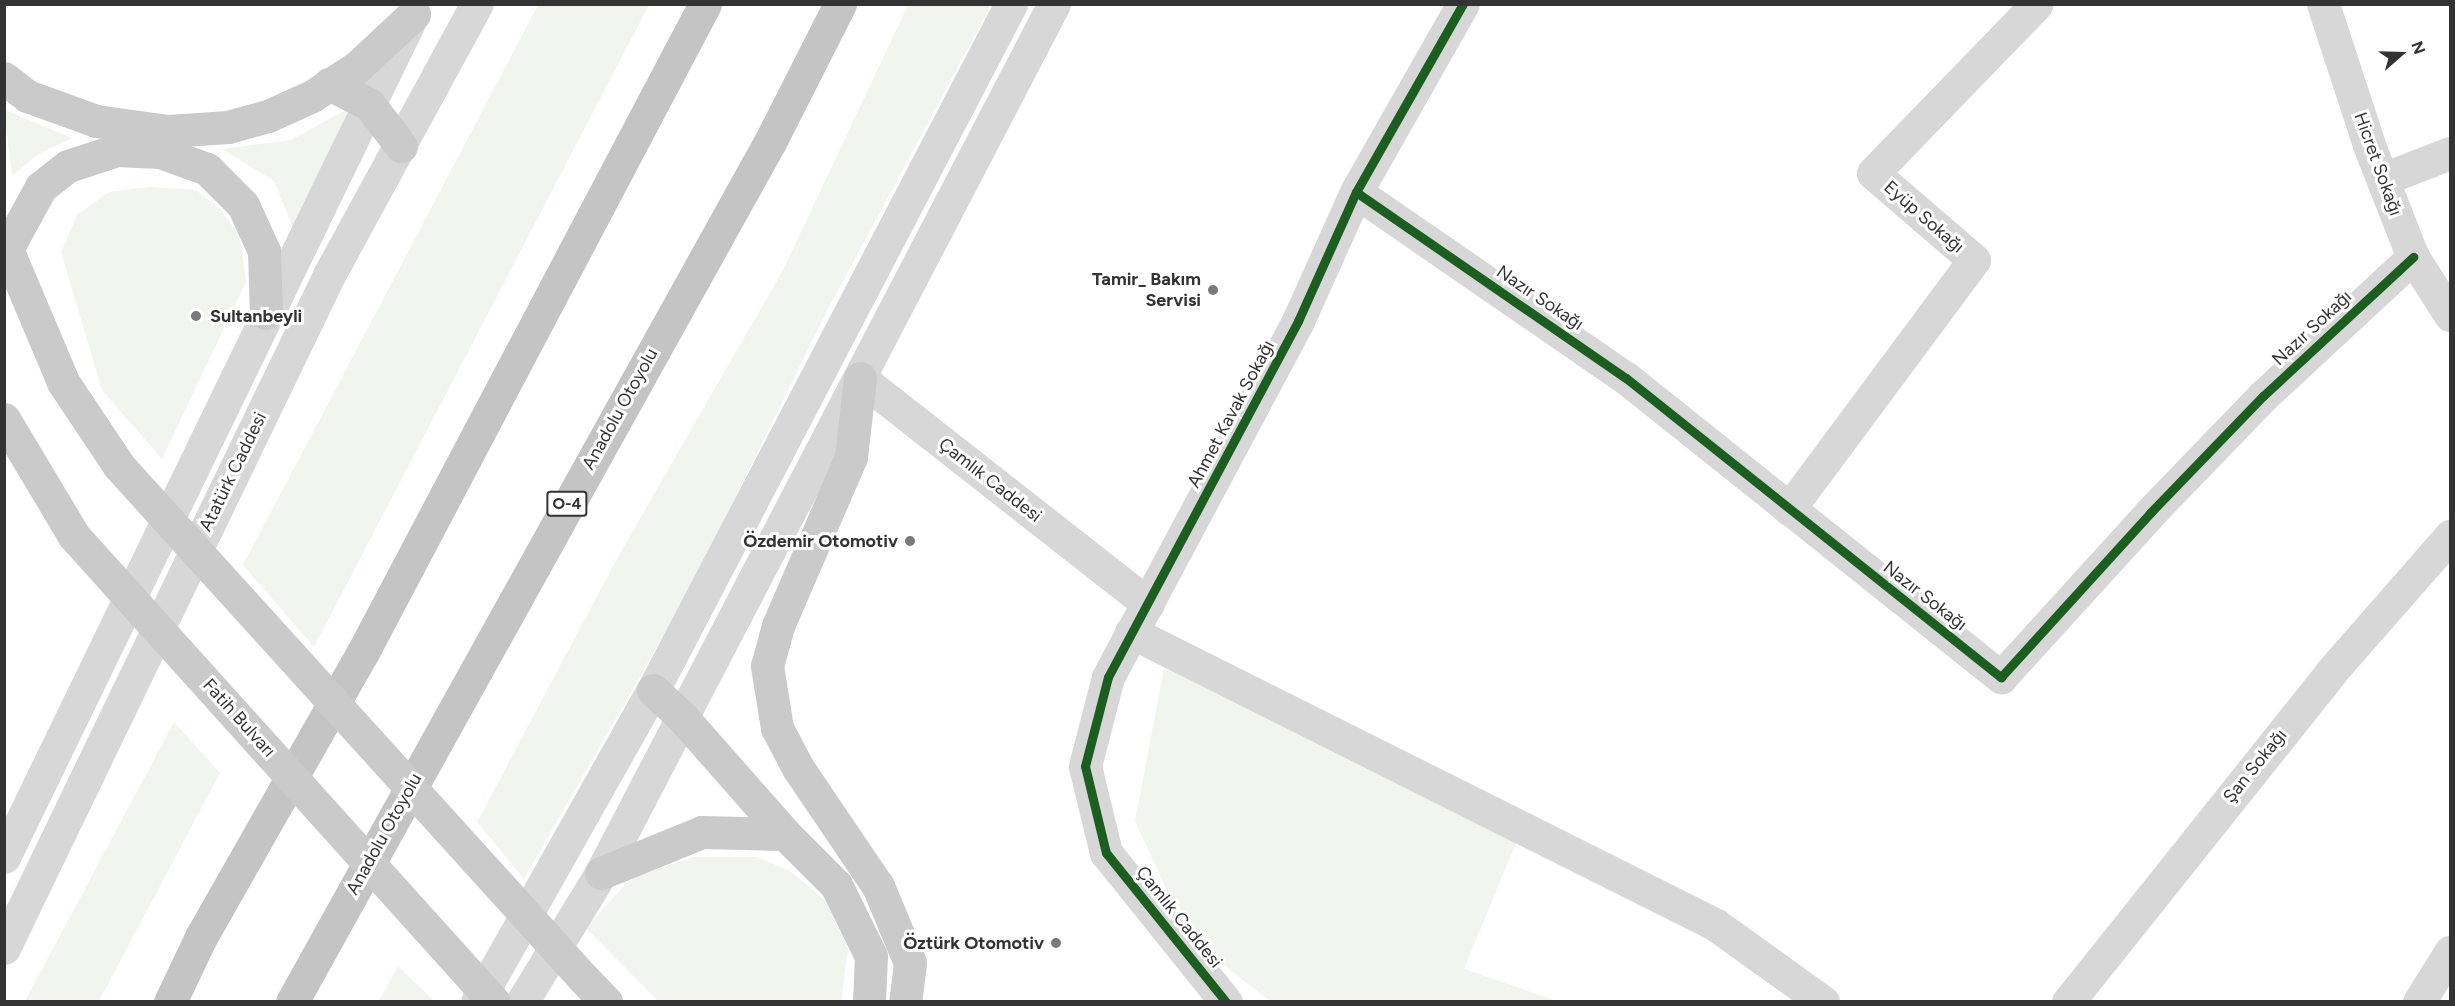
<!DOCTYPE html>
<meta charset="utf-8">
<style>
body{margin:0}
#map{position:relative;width:2455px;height:1006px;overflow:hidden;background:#fff;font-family:Figtree,sans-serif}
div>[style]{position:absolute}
.green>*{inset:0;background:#f1f5ed}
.minor>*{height:33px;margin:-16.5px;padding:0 16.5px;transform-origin:16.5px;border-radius:16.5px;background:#d7d7d7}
.major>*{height:33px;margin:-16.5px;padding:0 16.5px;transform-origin:16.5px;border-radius:16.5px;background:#cacaca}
.highway>*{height:33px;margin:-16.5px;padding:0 16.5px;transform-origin:16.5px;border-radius:16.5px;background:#c4c4c4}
.major-bridge>*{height:33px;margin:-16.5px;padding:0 16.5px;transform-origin:16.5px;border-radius:16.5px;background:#cacaca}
.cycleway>*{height:9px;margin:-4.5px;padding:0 4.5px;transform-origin:4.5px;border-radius:4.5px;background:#1b5e20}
.dots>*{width:16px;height:16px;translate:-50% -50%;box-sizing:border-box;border:3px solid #fff;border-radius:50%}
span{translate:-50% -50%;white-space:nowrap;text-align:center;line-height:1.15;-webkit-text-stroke:6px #fff;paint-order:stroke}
.shield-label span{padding:2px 4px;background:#fff;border:2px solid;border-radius:4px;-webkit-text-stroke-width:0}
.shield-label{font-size:16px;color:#333;font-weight:700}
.street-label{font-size:18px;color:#333}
.poi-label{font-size:18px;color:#333;font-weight:700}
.right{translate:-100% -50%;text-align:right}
.left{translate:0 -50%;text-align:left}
.frame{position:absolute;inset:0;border:6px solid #333;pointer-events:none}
.north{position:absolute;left:2371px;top:24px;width:60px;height:60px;-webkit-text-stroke:4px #fff;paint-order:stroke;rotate:70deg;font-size:16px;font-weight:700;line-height:24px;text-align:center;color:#333}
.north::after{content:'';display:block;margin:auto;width:21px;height:27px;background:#333;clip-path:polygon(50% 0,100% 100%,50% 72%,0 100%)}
</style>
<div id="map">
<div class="green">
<i style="clip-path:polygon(538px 5px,649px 5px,314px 647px,243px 565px)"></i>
<i style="clip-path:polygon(908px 5px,991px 5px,826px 313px,691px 587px,524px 879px,477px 822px,620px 553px,783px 270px)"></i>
<i style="clip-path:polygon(349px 108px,294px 230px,274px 181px,222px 149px,291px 140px)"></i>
<i style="clip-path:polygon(4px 110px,5px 110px,72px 138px,37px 155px,12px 176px)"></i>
<i style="clip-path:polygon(149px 187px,196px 190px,221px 210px,240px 237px,246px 282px,162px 459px,102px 390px,61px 252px,77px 215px,109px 192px)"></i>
<i style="clip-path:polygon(1168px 647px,1516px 843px,1464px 969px,1557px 1001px,1270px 1001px,1188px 937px,1135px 821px)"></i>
<i style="clip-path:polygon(174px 722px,220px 773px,99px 1001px,25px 1001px)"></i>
<i style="clip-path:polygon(694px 857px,757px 857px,790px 871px,825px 900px,848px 948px,841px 1002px,658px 1001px,586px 928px,631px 878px)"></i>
<i style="clip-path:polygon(398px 966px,434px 1001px,379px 1001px)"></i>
</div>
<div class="minor">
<i style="left:2323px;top:4px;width:148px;rotate:71.9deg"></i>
<i style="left:2369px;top:145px;width:120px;rotate:68.6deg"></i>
<i style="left:2413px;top:257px;width:69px;rotate:57.5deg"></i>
<i style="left:2383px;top:179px;width:72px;rotate:-21.2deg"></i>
<i style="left:1356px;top:192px;width:328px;rotate:34.6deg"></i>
<i style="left:1626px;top:378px;width:480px;rotate:38.6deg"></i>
<i style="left:2001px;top:677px;width:222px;rotate:-47.7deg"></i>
<i style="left:2150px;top:513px;width:163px;rotate:-46deg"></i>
<i style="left:2263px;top:396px;width:205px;rotate:-42.8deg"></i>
<i style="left:860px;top:378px;width:366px;rotate:38.1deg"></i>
<i style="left:1789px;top:509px;width:310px;rotate:-53.4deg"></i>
<i style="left:1974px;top:260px;width:133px;rotate:-139.3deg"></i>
<i style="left:1873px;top:173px;width:235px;rotate:-45.9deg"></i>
<i style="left:1131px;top:632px;width:654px;rotate:26.6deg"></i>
<i style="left:1716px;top:925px;width:132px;rotate:35.7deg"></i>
<i style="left:4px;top:857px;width:935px;rotate:-64.12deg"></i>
<i style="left:4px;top:948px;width:747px;rotate:-64.22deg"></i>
<i style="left:329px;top:275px;width:309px;rotate:-61.4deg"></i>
<i style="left:477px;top:1002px;width:358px;rotate:-60.6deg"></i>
<i style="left:653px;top:690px;width:774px;rotate:-62.44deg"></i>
<i style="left:522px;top:1002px;width:151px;rotate:-58.5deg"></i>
<i style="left:601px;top:873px;width:980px;rotate:-62.47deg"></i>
<i style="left:1226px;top:1002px;width:191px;rotate:-128.8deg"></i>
<i style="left:1106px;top:853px;width:89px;rotate:-103.6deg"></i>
<i style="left:1085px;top:766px;width:92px;rotate:-75.5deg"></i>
<i style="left:1108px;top:677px;width:404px;rotate:-61.9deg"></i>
<i style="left:1298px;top:321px;width:141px;rotate:-65.8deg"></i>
<i style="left:1356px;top:192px;width:216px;rotate:-60.4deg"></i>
<i style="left:2068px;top:1002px;width:422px;rotate:-51.4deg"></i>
<i style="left:2331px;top:672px;width:181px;rotate:-48.8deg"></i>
<i style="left:2419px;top:1002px;width:59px;rotate:-58.2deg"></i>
</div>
<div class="major">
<i style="left:4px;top:78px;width:29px;rotate:38deg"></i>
<i style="left:27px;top:96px;width:73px;rotate:19.9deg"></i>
<i style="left:96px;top:121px;width:73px;rotate:7.9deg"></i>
<i style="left:168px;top:131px;width:60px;rotate:-3.8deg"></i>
<i style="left:228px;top:127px;width:41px;rotate:-15.4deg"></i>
<i style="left:268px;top:116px;width:48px;rotate:-24.4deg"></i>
<i style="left:312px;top:96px;width:54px;rotate:-32.8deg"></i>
<i style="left:357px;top:67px;width:78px;rotate:-42.9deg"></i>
<i style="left:329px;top:84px;width:45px;rotate:26.6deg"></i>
<i style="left:369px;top:104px;width:53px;rotate:52.7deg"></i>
<i style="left:4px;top:242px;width:152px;rotate:67.1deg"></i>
<i style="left:63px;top:382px;width:101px;rotate:56.3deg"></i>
<i style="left:7px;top:249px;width:71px;rotate:-61.3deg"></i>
<i style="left:41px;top:187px;width:34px;rotate:-38deg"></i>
<i style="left:68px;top:166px;width:52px;rotate:-18.1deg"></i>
<i style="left:117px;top:150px;width:43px;rotate:2.7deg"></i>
<i style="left:160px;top:152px;width:50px;rotate:19.9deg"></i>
<i style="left:207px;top:169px;width:51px;rotate:45deg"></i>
<i style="left:243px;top:205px;width:51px;rotate:65.5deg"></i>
<i style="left:264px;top:251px;width:62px;rotate:88.2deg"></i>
<i style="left:860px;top:378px;width:80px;rotate:96.5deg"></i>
<i style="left:851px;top:457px;width:184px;rotate:113.4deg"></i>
<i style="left:778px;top:626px;width:41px;rotate:105.4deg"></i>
<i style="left:767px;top:666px;width:63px;rotate:80.8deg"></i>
<i style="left:777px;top:728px;width:45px;rotate:62.3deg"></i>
<i style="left:798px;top:768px;width:143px;rotate:55.9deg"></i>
<i style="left:878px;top:886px;width:83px;rotate:67.4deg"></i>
<i style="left:910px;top:963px;width:39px;rotate:97deg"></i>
<i style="left:4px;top:419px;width:136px;rotate:59.1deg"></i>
<i style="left:653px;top:690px;width:40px;rotate:43deg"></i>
<i style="left:682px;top:717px;width:156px;rotate:48.6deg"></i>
<i style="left:601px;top:873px;width:109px;rotate:-22.1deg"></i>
<i style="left:702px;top:832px;width:83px;rotate:1.4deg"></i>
<i style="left:785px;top:834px;width:72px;rotate:45deg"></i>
<i style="left:836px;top:885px;width:79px;rotate:63.8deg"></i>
<i style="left:871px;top:956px;width:46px;rotate:92.5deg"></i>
<i style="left:584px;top:979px;width:32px;rotate:46deg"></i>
</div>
<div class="highway">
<i style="left:170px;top:1002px;width:72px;rotate:-64.5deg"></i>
<i style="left:201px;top:937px;width:326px;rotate:-60.4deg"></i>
<i style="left:362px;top:654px;width:735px;rotate:-62.18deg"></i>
<i style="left:292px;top:1002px;width:986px;rotate:-60.94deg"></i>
<i style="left:771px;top:140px;width:153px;rotate:-63.1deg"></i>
</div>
<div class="major-bridge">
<i style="left:119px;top:466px;width:692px;rotate:47.81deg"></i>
<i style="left:74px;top:536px;width:627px;rotate:47.97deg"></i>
</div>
<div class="cycleway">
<i style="left:1356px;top:192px;width:328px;rotate:34.6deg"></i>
<i style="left:1626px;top:378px;width:480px;rotate:38.6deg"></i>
<i style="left:2001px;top:677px;width:222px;rotate:-47.7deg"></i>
<i style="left:2150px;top:513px;width:163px;rotate:-46deg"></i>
<i style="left:2263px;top:396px;width:205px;rotate:-42.8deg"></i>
<i style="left:1226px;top:1002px;width:191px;rotate:-128.8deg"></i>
<i style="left:1106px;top:853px;width:89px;rotate:-103.6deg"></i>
<i style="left:1085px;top:766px;width:92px;rotate:-75.5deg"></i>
<i style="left:1108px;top:677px;width:404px;rotate:-61.9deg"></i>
<i style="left:1298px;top:321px;width:141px;rotate:-65.8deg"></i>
<i style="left:1356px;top:192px;width:216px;rotate:-60.4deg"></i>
</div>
<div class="dots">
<i style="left:1213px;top:290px;background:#7a7a7a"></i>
<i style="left:196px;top:316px;background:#7a7a7a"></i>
<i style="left:910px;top:541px;background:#7a7a7a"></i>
<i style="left:1056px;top:943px;background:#7a7a7a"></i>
</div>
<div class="shield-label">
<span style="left:567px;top:504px">O-4</span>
</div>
<div class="street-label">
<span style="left:2378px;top:164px;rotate:70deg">Hicret Sokağı</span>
<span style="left:1924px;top:217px;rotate:41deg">Eyüp Sokağı</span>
<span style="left:1540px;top:298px;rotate:34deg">Nazır Sokağı</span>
<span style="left:2312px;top:328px;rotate:-43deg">Nazır Sokağı</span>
<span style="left:620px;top:409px;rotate:-61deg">Anadolu Otoyolu</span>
<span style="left:1231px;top:414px;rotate:-62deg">Ahmet Kavak Sokağı</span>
<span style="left:233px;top:472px;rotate:-64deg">Atatürk Caddesi</span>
<span style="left:990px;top:480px;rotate:38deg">Çamlık Caddesi</span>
<span style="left:1925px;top:596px;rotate:38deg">Nazır Sokağı</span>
<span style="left:239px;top:718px;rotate:48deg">Fatih Bulvarı</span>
<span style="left:2255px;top:766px;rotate:-51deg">Şan Sokağı</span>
<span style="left:384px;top:834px;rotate:-61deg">Anadolu Otoyolu</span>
<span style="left:1179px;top:917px;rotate:51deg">Çamlık Caddesi</span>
</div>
<div class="poi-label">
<span class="right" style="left:1201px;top:290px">Tamir_ Bakım<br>Servisi</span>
<span class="left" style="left:210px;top:316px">Sultanbeyli</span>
<span class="right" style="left:898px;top:541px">Özdemir Otomotiv</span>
<span class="right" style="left:1044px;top:943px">Öztürk Otomotiv</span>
</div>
<div class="frame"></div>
<div class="north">N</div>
</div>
